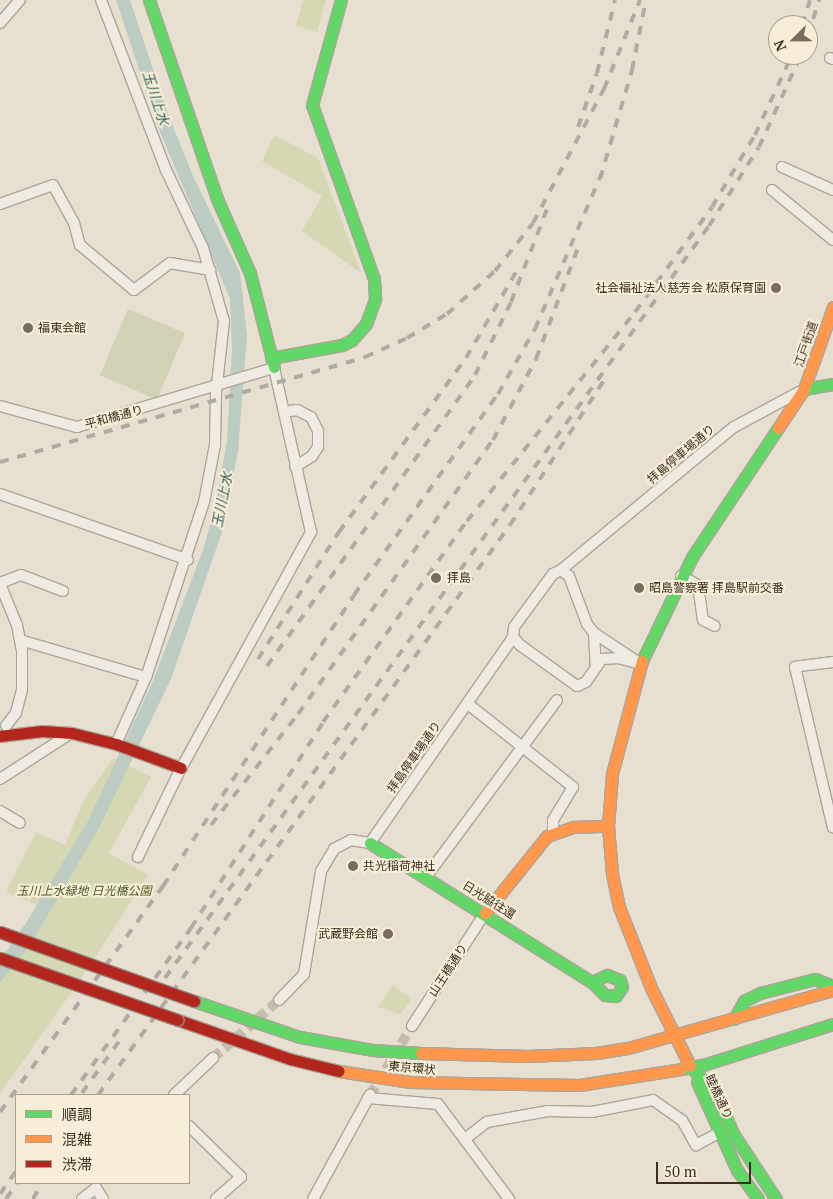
<!DOCTYPE html>
<meta charset="utf-8">
<style>
body{margin:0}
#map{position:relative;width:833px;height:1199px;overflow:hidden;background:#e7e0d1;font-family:"PT Serif","Noto Sans JP",serif}
div>[style]{position:absolute}
.green>*{inset:0;background:#d6d7b3}
.cemetery>*{inset:0;background:#d1d1b3;transform-origin:0 0}
.water>*{inset:0;background:#bcccc2}
.street-tunnel>*{height:10px;margin-top:-5px;transform-origin:0;background:repeating-linear-gradient(90deg,#c5bcae 0 10px,transparent 0 15px)}
.roads{filter:drop-shadow(1px 0 #ada599) drop-shadow(-1px 0 #ada599) drop-shadow(0 1px #ada599) drop-shadow(0 -1px #ada599)}
.street>*{height:10px;margin:-5px;padding:0 5px;transform-origin:5px;border-radius:5px;background:#efebe3}
.fast>*{height:11px;margin:-5.5px;padding:0 5.5px;transform-origin:5.5px;border-radius:5.5px;background:#63d668}
.slow>*{height:11px;margin:-5.5px;padding:0 5.5px;transform-origin:5.5px;border-radius:5.5px;background:#ff974d}
.jam>*{height:11px;margin:-5.5px;padding:0 5.5px;transform-origin:5.5px;border-radius:5.5px;background:#b3261e}
.rail>*{height:4px;margin-top:-2px;transform-origin:0;background:repeating-linear-gradient(90deg,#afaaa2 0 9px,transparent 0 18px)}
.bridges{filter:drop-shadow(1px 0 #928b80) drop-shadow(-1px 0 #928b80) drop-shadow(0 1px #928b80) drop-shadow(0 -1px #928b80)}
.jam-bridge>*{height:11px;margin:-5.5px;padding:0 5.5px;transform-origin:5.5px;border-radius:5.5px;background:#b3261e}
.dots>*{width:14px;height:14px;translate:-50% -50%;box-sizing:border-box;border:2px solid #f7eed8;border-radius:50%}
span{translate:-50% -50%;white-space:nowrap;text-align:center;line-height:1.15;-webkit-text-stroke:4px #f7eed8;paint-order:stroke}
.poi-label{font-size:12px;color:#3d2e20}
.right{translate:-100% -50%;text-align:right}
.left{translate:0 -50%;text-align:left}
.street-label{font-size:12px;color:#3d2e20}
.park-label{font-size:12px;color:#4d5a26;font-style:italic}
.water-label{font-size:14px;color:#2f5d5a;font-style:italic}
.legend{position:absolute;left:15px;top:1094px;width:175px;height:90px;box-sizing:border-box;background:#f7eed8;border:1px solid #ada18e;margin:0;padding:6px 9px;list-style:none;font-size:15px;color:#3d2e20}
.legend li{display:flex;align-items:center;gap:10px;height:25px}
.legend b{width:25px;border:1px solid #ada18e}
.north{position:absolute;left:768px;top:15px;width:50px;height:50px;box-sizing:border-box;background:#f7eed8;border:1px solid #ada18e;border-radius:50%;rotate:247deg;font-size:14px;font-weight:700;line-height:20px;text-align:center;color:#3d2e20}
.north::after{content:'';display:block;margin:auto;width:18px;height:22px;background:#786c5e;clip-path:polygon(50% 0,100% 100%,50% 72%,0 100%)}
.scale{position:absolute;left:656px;top:1162px;width:95px;height:22px;box-sizing:border-box;border:2px solid #3d2e20;border-top:0;padding-left:6px;font-size:15px;line-height:18px;white-space:nowrap;color:#3d2e20;-webkit-text-stroke:4px #f7eed8;paint-order:stroke}
</style>
<div id="map">
<div class="green">
<i style="clip-path:polygon(303px 0,326px 0,317px 32px,296px 26px)"></i>
<i style="clip-path:polygon(274px 135px,318px 158px,361px 273px,302px 231px,322px 196px,262px 161px)"></i>
<i style="clip-path:polygon(113px 758px,151px 777px,109px 853px,148px 875px,87px 970px,0 1094px,0 967px,42px 907px,6px 892px,36px 832px,65px 845px,83px 802px)"></i>
<i style="clip-path:polygon(393px 985px,412px 999px,400px 1014px,378px 1007px)"></i>
</div>
<div class="cemetery">
<i style="left:128px;top:309px;width:62px;height:72px;rotate:23deg"></i>
</div>
<div class="water">
<i style="clip-path:polygon(116px 0,130px 0,169px 117px,194px 178px,240px 273px,247px 336px,238px 451px,223px 529px,171px 679px,99px 828px,30px 945px,0 983px,0 960px,26px 923px,88px 821px,153px 681px,203px 550px,216px 503px,227px 441px,232px 349px,230px 299px,158px 127px)"></i>
</div>
<div class="street-tunnel">
<i style="left:213px;top:1058px;width:88px;rotate:-41.3deg"></i>
<i style="left:370px;top:1095px;width:81px;rotate:-58.7deg"></i>
</div>
<div class="roads">
<div class="street">
<i style="left:101px;top:0;width:180px;rotate:69.1deg"></i>
<i style="left:165px;top:168px;width:89px;rotate:64.6deg"></i>
<i style="left:203px;top:248px;width:76px;rotate:74deg"></i>
<i style="left:224px;top:321px;width:72px;rotate:96.3deg"></i>
<i style="left:216px;top:393px;width:52px;rotate:91.1deg"></i>
<i style="left:215px;top:445px;width:58px;rotate:100.9deg"></i>
<i style="left:204px;top:502px;width:184px;rotate:108.3deg"></i>
<i style="left:146px;top:677px;width:73px;rotate:114.1deg"></i>
<i style="left:0;top:23px;width:30px;rotate:-49deg"></i>
<i style="left:830px;top:58px;width:3px;rotate:18deg"></i>
<i style="left:782px;top:167px;width:56px;rotate:24.3deg"></i>
<i style="left:772px;top:190px;width:79px;rotate:39.3deg"></i>
<i style="left:0;top:204px;width:56px;rotate:-19.7deg"></i>
<i style="left:53px;top:185px;width:43px;rotate:61.1deg"></i>
<i style="left:74px;top:223px;width:23px;rotate:75deg"></i>
<i style="left:80px;top:245px;width:70px;rotate:39.8deg"></i>
<i style="left:134px;top:290px;width:45px;rotate:-36.9deg"></i>
<i style="left:170px;top:263px;width:41px;rotate:9.9deg"></i>
<i style="left:0;top:406px;width:80px;rotate:15.3deg"></i>
<i style="left:77px;top:427px;width:206px;rotate:-16.7deg"></i>
<i style="left:274px;top:368px;width:168px;rotate:77.3deg"></i>
<i style="left:311px;top:532px;width:269px;rotate:118.8deg"></i>
<i style="left:181px;top:768px;width:99px;rotate:115.8deg"></i>
<i style="left:284px;top:412px;width:13px;rotate:-9deg"></i>
<i style="left:297px;top:410px;width:16px;rotate:27deg"></i>
<i style="left:311px;top:417px;width:16px;rotate:63deg"></i>
<i style="left:318px;top:431px;width:16px;rotate:90deg"></i>
<i style="left:318px;top:447px;width:11px;rotate:124deg"></i>
<i style="left:312px;top:456px;width:20px;rotate:147deg"></i>
<i style="left:0;top:494px;width:199px;rotate:19.3deg"></i>
<i style="left:561px;top:570px;width:10px;rotate:37deg"></i>
<i style="left:569px;top:576px;width:51px;rotate:69.4deg"></i>
<i style="left:587px;top:624px;width:11px;rotate:52deg"></i>
<i style="left:594px;top:633px;width:56px;rotate:33.4deg"></i>
<i style="left:641px;top:664px;width:23px;rotate:-165deg"></i>
<i style="left:619px;top:658px;width:17px;rotate:177deg"></i>
<i style="left:602px;top:659px;width:28px;rotate:125deg"></i>
<i style="left:586px;top:682px;width:10px;rotate:156deg"></i>
<i style="left:577px;top:686px;width:70px;rotate:-144.3deg"></i>
<i style="left:520px;top:645px;width:11px;rotate:-131deg"></i>
<i style="left:513px;top:637px;width:10px;rotate:-84deg"></i>
<i style="left:514px;top:627px;width:66px;rotate:-53.7deg"></i>
<i style="left:553px;top:574px;width:9px;rotate:-27deg"></i>
<i style="left:561px;top:570px;width:224px;rotate:-39.6deg"></i>
<i style="left:734px;top:427px;width:74px;rotate:-28.3deg"></i>
<i style="left:681px;top:576px;width:19px;rotate:28deg"></i>
<i style="left:698px;top:585px;width:35px;rotate:82deg"></i>
<i style="left:703px;top:620px;width:13px;rotate:27deg"></i>
<i style="left:0;top:583px;width:22px;rotate:-21deg"></i>
<i style="left:21px;top:575px;width:45px;rotate:20.9deg"></i>
<i style="left:0;top:584px;width:44px;rotate:67.5deg"></i>
<i style="left:17px;top:625px;width:25px;rotate:79deg"></i>
<i style="left:22px;top:650px;width:40px;rotate:90deg"></i>
<i style="left:22px;top:690px;width:24px;rotate:105deg"></i>
<i style="left:16px;top:713px;width:16px;rotate:128deg"></i>
<i style="left:594px;top:633px;width:33px;rotate:87deg"></i>
<i style="left:20px;top:640px;width:131px;rotate:16.4deg"></i>
<i style="left:833px;top:662px;width:38px;rotate:173deg"></i>
<i style="left:795px;top:667px;width:165px;rotate:76.7deg"></i>
<i style="left:468px;top:704px;width:134px;rotate:38.3deg"></i>
<i style="left:573px;top:787px;width:39px;rotate:121deg"></i>
<i style="left:553px;top:820px;width:13px;rotate:90deg"></i>
<i style="left:0;top:779px;width:85px;rotate:-32.9deg"></i>
<i style="left:0;top:811px;width:23px;rotate:31deg"></i>
<i style="left:426px;top:877px;width:220px;rotate:-53.5deg"></i>
<i style="left:279px;top:1000px;width:36px;rotate:-46deg"></i>
<i style="left:304px;top:974px;width:104px;rotate:-80.6deg"></i>
<i style="left:321px;top:871px;width:26px;rotate:-59deg"></i>
<i style="left:334px;top:849px;width:19px;rotate:-28deg"></i>
<i style="left:351px;top:840px;width:19px;rotate:9deg"></i>
<i style="left:370px;top:843px;width:251px;rotate:-55.2deg"></i>
<i style="left:412px;top:1026px;width:135px;rotate:-57.1deg"></i>
<i style="left:174px;top:1095px;width:54px;rotate:-43.5deg"></i>
<i style="left:368px;top:1098px;width:70px;rotate:4.9deg"></i>
<i style="left:438px;top:1104px;width:119px;rotate:53.2deg"></i>
<i style="left:189px;top:1126px;width:73px;rotate:44.4deg"></i>
<i style="left:241px;top:1177px;width:33px;rotate:139deg"></i>
<i style="left:465px;top:1139px;width:28px;rotate:-38deg"></i>
<i style="left:487px;top:1122px;width:62px;rotate:-10.2deg"></i>
<i style="left:548px;top:1111px;width:44px;rotate:1.3deg"></i>
<i style="left:592px;top:1112px;width:62px;rotate:-11.1deg"></i>
<i style="left:653px;top:1100px;width:35px;rotate:35deg"></i>
<i style="left:682px;top:1120px;width:29px;rotate:61deg"></i>
<i style="left:696px;top:1145px;width:27px;rotate:-28deg"></i>
<i style="left:82px;top:1199px;width:18px;rotate:-38deg"></i>
<i style="left:96px;top:1188px;width:13px;rotate:58deg"></i>
<i style="left:313px;top:1199px;width:119px;rotate:-61.3deg"></i>
</div>
<div class="fast">
<i style="left:149px;top:0;width:210px;rotate:71.1deg"></i>
<i style="left:217px;top:199px;width:81px;rotate:66deg"></i>
<i style="left:250px;top:273px;width:97px;rotate:75.7deg"></i>
<i style="left:271px;top:358px;width:72px;rotate:-10.4deg"></i>
<i style="left:342px;top:345px;width:11px;rotate:-27deg"></i>
<i style="left:352px;top:340px;width:21px;rotate:-49deg"></i>
<i style="left:366px;top:324px;width:27px;rotate:-70deg"></i>
<i style="left:375px;top:299px;width:20px;rotate:-93deg"></i>
<i style="left:374px;top:279px;width:185px;rotate:-109.6deg"></i>
<i style="left:312px;top:105px;width:109px;rotate:-74.6deg"></i>
<i style="left:804px;top:389px;width:29px;rotate:-10deg"></i>
<i style="left:642px;top:661px;width:115px;rotate:-64.3deg"></i>
<i style="left:692px;top:557px;width:155px;rotate:-56.3deg"></i>
<i style="left:370px;top:843px;width:262px;rotate:32.1deg"></i>
<i style="left:607px;top:975px;width:14px;rotate:21deg"></i>
<i style="left:620px;top:980px;width:7px;rotate:74deg"></i>
<i style="left:622px;top:987px;width:11px;rotate:124deg"></i>
<i style="left:616px;top:996px;width:11px;rotate:-175deg"></i>
<i style="left:605px;top:995px;width:18px;rotate:-135deg"></i>
<i style="left:592px;top:982px;width:17px;rotate:-25deg"></i>
<i style="left:194px;top:1001px;width:112px;rotate:18.8deg"></i>
<i style="left:300px;top:1037px;width:73px;rotate:10.2deg"></i>
<i style="left:372px;top:1050px;width:49px;rotate:3.5deg"></i>
<i style="left:734px;top:1019px;width:21px;rotate:-61deg"></i>
<i style="left:744px;top:1001px;width:18px;rotate:-27deg"></i>
<i style="left:760px;top:993px;width:57px;rotate:-14.3deg"></i>
<i style="left:815px;top:979px;width:19px;rotate:21deg"></i>
<i style="left:690px;top:1066px;width:39px;rotate:48deg"></i>
<i style="left:716px;top:1095px;width:44px;rotate:65.8deg"></i>
<i style="left:734px;top:1135px;width:77px;rotate:56.7deg"></i>
<i style="left:681px;top:1069px;width:25px;rotate:-11deg"></i>
<i style="left:706px;top:1064px;width:133px;rotate:-17.5deg"></i>
<i style="left:697px;top:1082px;width:97px;rotate:65.6deg"></i>
<i style="left:737px;top:1170px;width:36px;rotate:54deg"></i>
</div>
<div class="slow">
<i style="left:778px;top:428px;width:47px;rotate:-56.3deg"></i>
<i style="left:804px;top:389px;width:87px;rotate:-70.5deg"></i>
<i style="left:642px;top:661px;width:117px;rotate:104.9deg"></i>
<i style="left:612px;top:774px;width:52px;rotate:94.4deg"></i>
<i style="left:608px;top:826px;width:48px;rotate:85.2deg"></i>
<i style="left:612px;top:874px;width:34px;rotate:78deg"></i>
<i style="left:619px;top:907px;width:87px;rotate:68.4deg"></i>
<i style="left:651px;top:988px;width:87px;rotate:63.4deg"></i>
<i style="left:485px;top:913px;width:99px;rotate:-51.2deg"></i>
<i style="left:547px;top:836px;width:28px;rotate:-19deg"></i>
<i style="left:573px;top:827px;width:35px;rotate:-2deg"></i>
<i style="left:421px;top:1053px;width:106px;rotate:1.6deg"></i>
<i style="left:527px;top:1056px;width:69px;rotate:-2.5deg"></i>
<i style="left:596px;top:1053px;width:32px;rotate:-9deg"></i>
<i style="left:628px;top:1048px;width:213px;rotate:-15.8deg"></i>
<i style="left:339px;top:1071px;width:72px;rotate:8.8deg"></i>
<i style="left:410px;top:1082px;width:169px;rotate:1deg"></i>
<i style="left:579px;top:1085px;width:103px;rotate:-8.9deg"></i>
</div>
<div class="jam">
<i style="left:0;top:736px;width:42px;rotate:-6.8deg"></i>
<i style="left:42px;top:731px;width:30px;rotate:4deg"></i>
<i style="left:72px;top:733px;width:45px;rotate:14deg"></i>
<i style="left:116px;top:744px;width:69px;rotate:20.3deg"></i>
<i style="left:178px;top:1020px;width:119px;rotate:19.2deg"></i>
<i style="left:290px;top:1059px;width:50px;rotate:13.8deg"></i>
</div>
</div>
<div class="rail">
<i style="left:802px;top:25px;width:26px;rotate:-72deg"></i>
<i style="left:808px;top:36px;width:38px;rotate:-73deg"></i>
<i style="left:578px;top:127px;width:57px;rotate:-70.6deg"></i>
<i style="left:597px;top:73px;width:75px;rotate:-76.1deg"></i>
<i style="left:600px;top:179px;width:114px;rotate:-73.6deg"></i>
<i style="left:632px;top:70px;width:71px;rotate:-78.7deg"></i>
<i style="left:0;top:462px;width:380px;rotate:-16deg"></i>
<i style="left:365px;top:357px;width:46px;rotate:-24.3deg"></i>
<i style="left:407px;top:338px;width:47px;rotate:-31deg"></i>
<i style="left:447px;top:314px;width:64px;rotate:-41.9deg"></i>
<i style="left:495px;top:271px;width:61px;rotate:-51.6deg"></i>
<i style="left:533px;top:223px;width:152px;rotate:-62.1deg"></i>
<i style="left:604px;top:89px;width:96px;rotate:-68deg"></i>
<i style="left:258px;top:659px;width:151px;rotate:-57.5deg"></i>
<i style="left:339px;top:532px;width:215px;rotate:-53.9deg"></i>
<i style="left:466px;top:358px;width:105px;rotate:-59.8deg"></i>
<i style="left:267px;top:666px;width:358px;rotate:-54.4deg"></i>
<i style="left:475px;top:375px;width:81px;rotate:-63.7deg"></i>
<i style="left:511px;top:302px;width:105px;rotate:-68.8deg"></i>
<i style="left:211px;top:825px;width:141px;rotate:-51.9deg"></i>
<i style="left:298px;top:714px;width:336px;rotate:-54.6deg"></i>
<i style="left:493px;top:440px;width:92px;rotate:-62deg"></i>
<i style="left:536px;top:359px;width:122px;rotate:-69.3deg"></i>
<i style="left:165px;top:978px;width:928px;rotate:-54.12deg"></i>
<i style="left:709px;top:226px;width:93px;rotate:-57.7deg"></i>
<i style="left:759px;top:147px;width:101px;rotate:-65.5deg"></i>
<i style="left:82px;top:1093px;width:70px;rotate:-54.3deg"></i>
<i style="left:71px;top:1095px;width:206px;rotate:-54.3deg"></i>
<i style="left:191px;top:928px;width:245px;rotate:-57.3deg"></i>
<i style="left:323px;top:722px;width:247px;rotate:-54.4deg"></i>
<i style="left:467px;top:521px;width:268px;rotate:-51.2deg"></i>
<i style="left:635px;top:312px;width:130px;rotate:-53.7deg"></i>
<i style="left:712px;top:207px;width:84px;rotate:-59.2deg"></i>
<i style="left:755px;top:135px;width:88px;rotate:-65.2deg"></i>
<i style="left:98px;top:1095px;width:703px;rotate:-54.14deg"></i>
<i style="left:510px;top:525px;width:176px;rotate:-57deg"></i>
<i style="left:0;top:1112px;width:279px;rotate:-54.2deg"></i>
<i style="left:163px;top:886px;width:348px;rotate:-56.7deg"></i>
<i style="left:354px;top:595px;width:247px;rotate:-54.4deg"></i>
<i style="left:498px;top:394px;width:75px;rotate:-60.4deg"></i>
<i style="left:535px;top:329px;width:170px;rotate:-66.8deg"></i>
<i style="left:0;top:1194px;width:28px;rotate:-55deg"></i>
<i style="left:6px;top:1199px;width:19px;rotate:-55deg"></i>
<i style="left:33px;top:1199px;width:18px;rotate:-61deg"></i>
</div>
<div class="bridges">
<div class="jam-bridge">
<i style="left:0;top:932px;width:206px;rotate:19.6deg"></i>
<i style="left:0;top:958px;width:188px;rotate:19.2deg"></i>
</div>
</div>
<div class="dots">
<i style="left:776px;top:288px;background:#786c5e"></i>
<i style="left:28px;top:328px;background:#786c5e"></i>
<i style="left:436px;top:578px;background:#786c5e"></i>
<i style="left:639px;top:588px;background:#786c5e"></i>
<i style="left:353px;top:866px;background:#786c5e"></i>
<i style="left:388px;top:934px;background:#786c5e"></i>
</div>
<div class="poi-label">
<span class="right" style="left:766px;top:288px">社会福祉法人慈芳会 松原保育園</span>
<span class="left" style="left:38px;top:328px">福東会館</span>
<span class="left" style="left:447px;top:578px">拝島</span>
<span class="left" style="left:649px;top:588px">昭島警察署 拝島駅前交番</span>
<span class="left" style="left:363px;top:866px">共光稲荷神社</span>
<span class="right" style="left:378px;top:934px">武蔵野会館</span>
</div>
<div class="street-label">
<span style="left:806px;top:344px;rotate:-71deg">江戸街道</span>
<span style="left:114px;top:417px;rotate:-15deg">平和橋通り</span>
<span style="left:681px;top:454px;rotate:-40deg">拝島停車場通り</span>
<span style="left:414px;top:757px;rotate:-55deg">拝島停車場通り</span>
<span style="left:489px;top:900px;rotate:32deg">日光脇往還</span>
<span style="left:448px;top:970px;rotate:-57deg">山王橋通り</span>
<span style="left:412px;top:1068px;rotate:5deg">東京環状</span>
<span style="left:719px;top:1097px;rotate:65deg">睦橋通り</span>
</div>
<div class="park-label">
<span style="left:84px;top:891px">玉川上水緑地 日光橋公園</span>
</div>
<div class="water-label">
<span style="left:156px;top:98px;rotate:72deg">玉川上水</span>
<span style="left:222px;top:500px;rotate:-79deg">玉川上水</span>
</div>
<ul class="legend">
<li><b style="height:6px;background:#63d668"></b>順調</li>
<li><b style="height:6px;background:#ff974d"></b>混雑</li>
<li><b style="height:6px;background:#b3261e"></b>渋滞</li>
</ul>
<div class="north">N</div>
<div class="scale">50 m</div>
</div>
